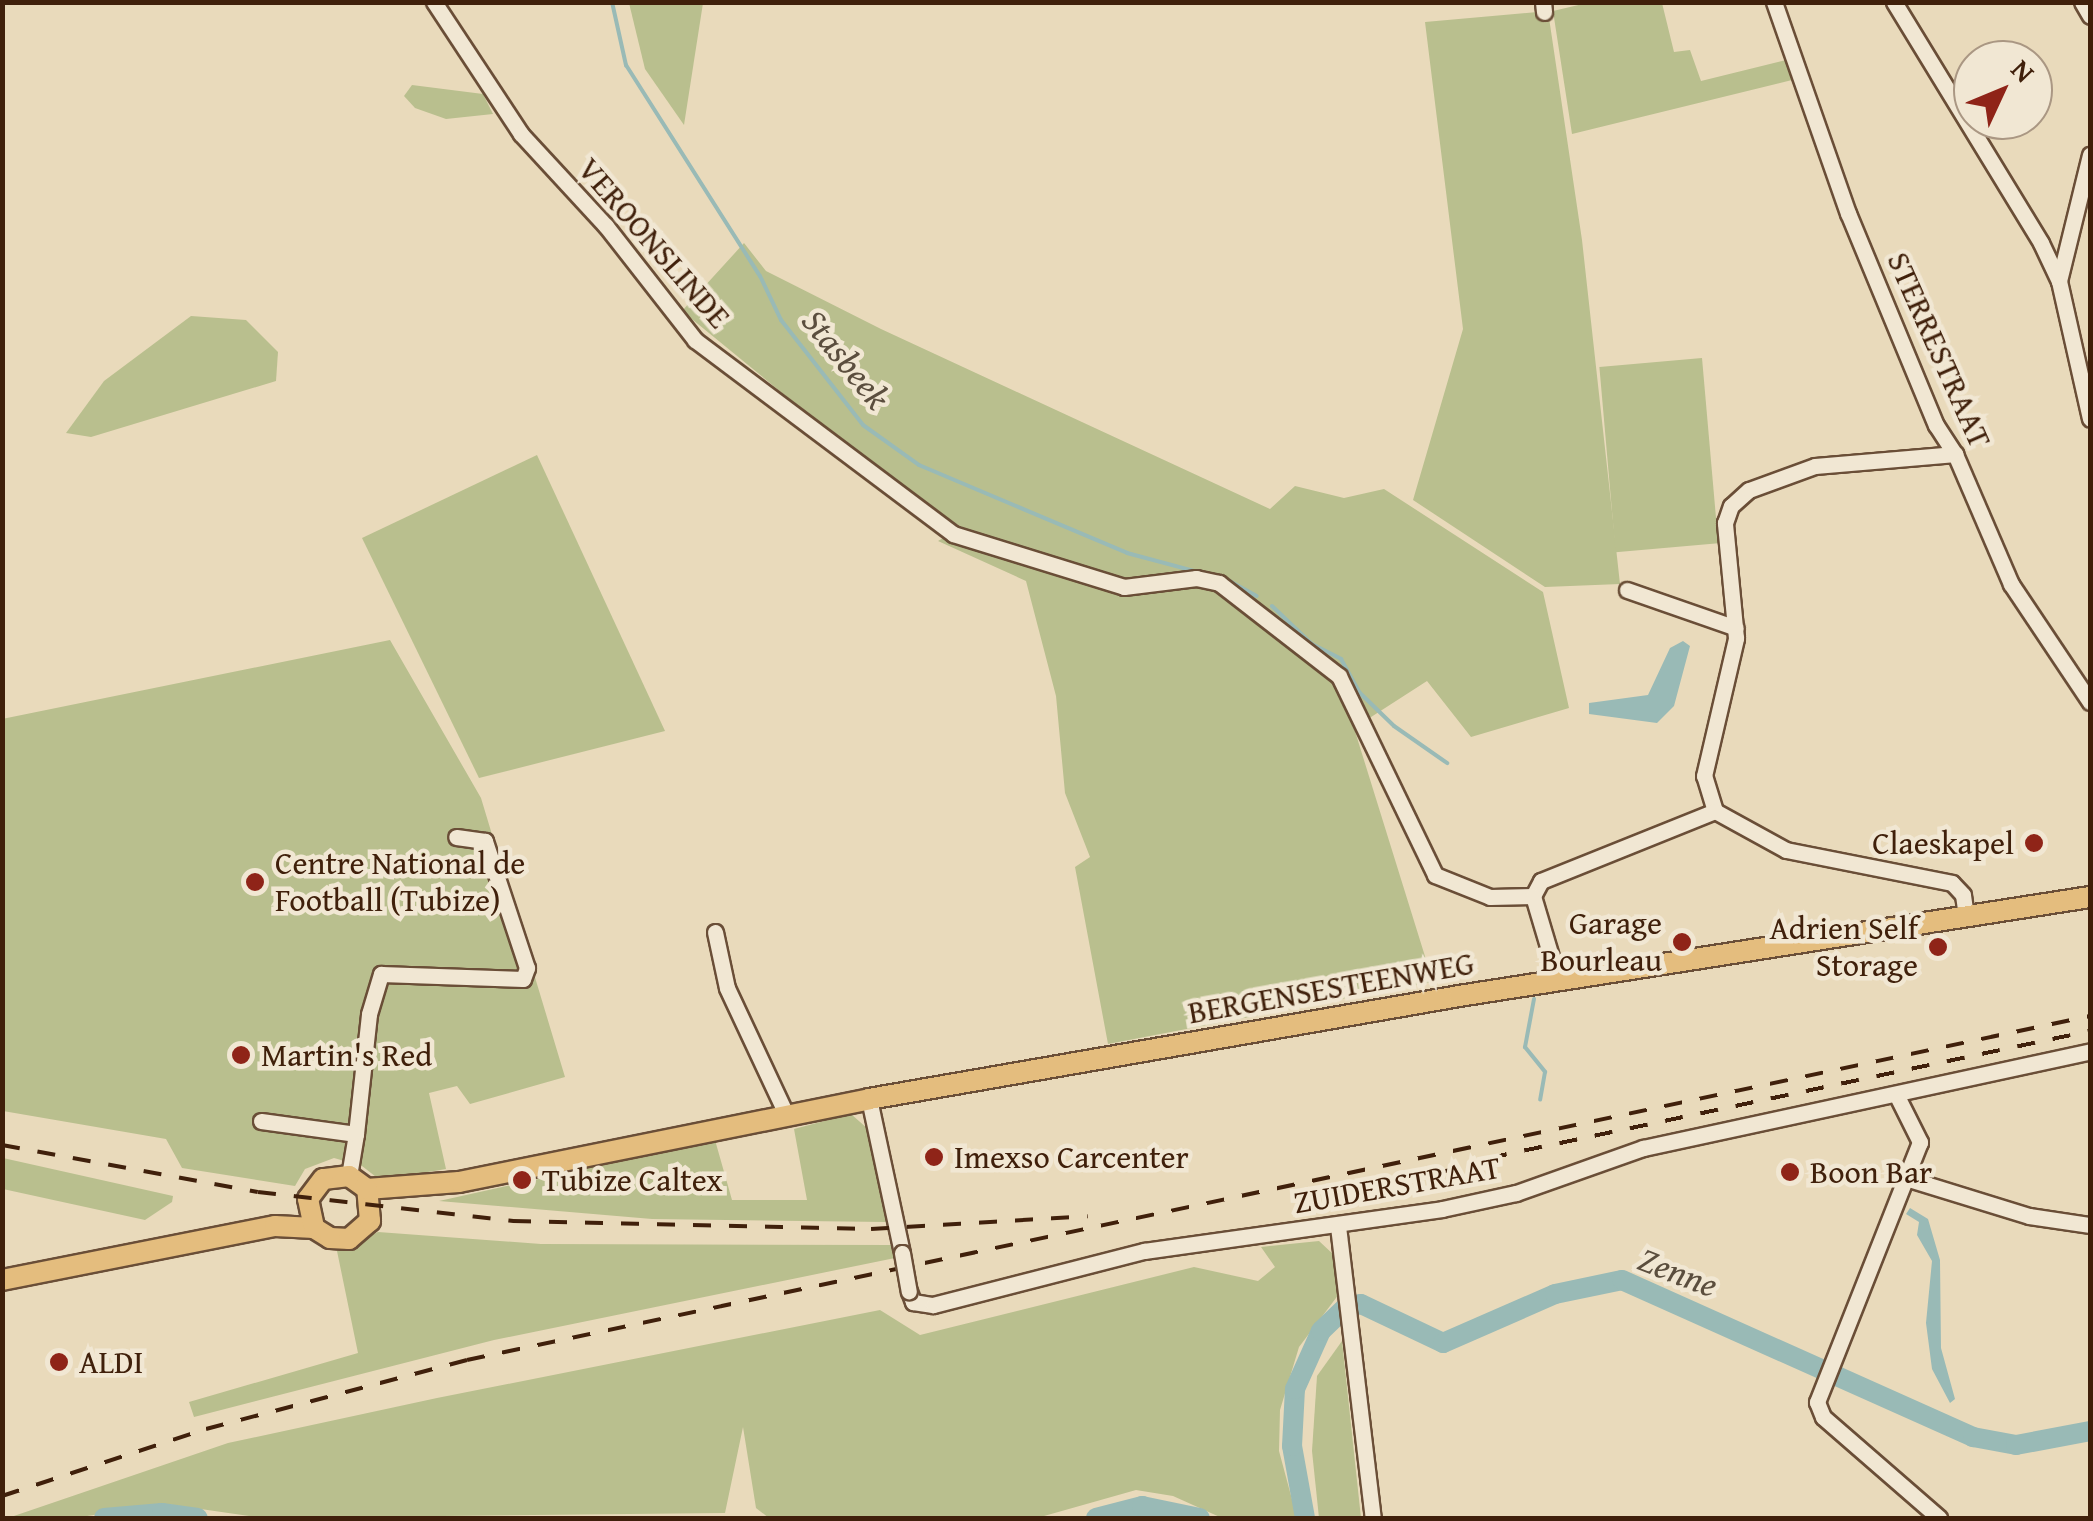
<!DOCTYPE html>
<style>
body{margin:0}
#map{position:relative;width:2093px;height:1521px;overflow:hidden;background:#e9dabb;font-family:"Gentium Book Plus",serif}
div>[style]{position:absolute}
.green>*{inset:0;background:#b9bf8e;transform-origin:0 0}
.water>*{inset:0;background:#99bab6}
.stream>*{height:4px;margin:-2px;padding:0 2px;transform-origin:2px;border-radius:2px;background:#99bab6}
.river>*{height:20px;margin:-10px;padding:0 10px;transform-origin:10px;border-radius:10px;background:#99bab6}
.roads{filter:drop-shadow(2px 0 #6a4e37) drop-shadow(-2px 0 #6a4e37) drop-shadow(0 2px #6a4e37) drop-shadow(0 -2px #6a4e37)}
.minor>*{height:15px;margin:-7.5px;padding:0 7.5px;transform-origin:7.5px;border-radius:7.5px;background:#f1e7d3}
.major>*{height:20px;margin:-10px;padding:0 10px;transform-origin:10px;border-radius:10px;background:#e4bd7e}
.rail>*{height:4px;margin-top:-2px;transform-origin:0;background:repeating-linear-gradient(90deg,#40200b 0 18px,transparent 0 36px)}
.bridges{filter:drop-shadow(2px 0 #6a4e37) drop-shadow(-2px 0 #6a4e37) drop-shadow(0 2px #6a4e37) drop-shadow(0 -2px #6a4e37)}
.minor-bridge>*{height:15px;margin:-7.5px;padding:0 7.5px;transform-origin:7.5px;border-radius:7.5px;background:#f1e7d3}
.dots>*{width:28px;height:28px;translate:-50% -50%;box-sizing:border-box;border:5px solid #f1e7d3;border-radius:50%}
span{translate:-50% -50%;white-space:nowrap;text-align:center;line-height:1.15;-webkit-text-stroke:9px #f1e7d3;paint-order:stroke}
.street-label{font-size:32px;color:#40200b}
.poi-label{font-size:32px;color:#40200b}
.right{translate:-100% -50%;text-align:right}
.left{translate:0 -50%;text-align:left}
.water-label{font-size:35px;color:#5b4e3e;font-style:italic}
.frame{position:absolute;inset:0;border:5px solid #40200b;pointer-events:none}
.north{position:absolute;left:1953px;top:40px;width:100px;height:100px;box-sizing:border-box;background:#f1e7d3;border:2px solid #aa9783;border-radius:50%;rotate:46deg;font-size:28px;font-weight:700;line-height:40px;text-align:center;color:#40200b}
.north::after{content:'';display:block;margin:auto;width:35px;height:45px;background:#8f2418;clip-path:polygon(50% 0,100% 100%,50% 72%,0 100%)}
</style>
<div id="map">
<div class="green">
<i style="clip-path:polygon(629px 3px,703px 3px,684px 125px,645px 69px)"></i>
<i style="clip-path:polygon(1587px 3px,1662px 3px,1674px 52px,1690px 50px,1701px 81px,1786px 60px,1792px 80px,1572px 134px,1553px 11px)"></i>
<i style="clip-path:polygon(1548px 11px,1582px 240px,1620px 584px,1545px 587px,1413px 500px,1463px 329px,1425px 22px)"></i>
<i style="clip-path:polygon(412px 85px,483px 94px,493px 114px,446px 119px,415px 108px,404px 96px)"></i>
<i style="clip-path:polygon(744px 243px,766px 271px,881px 329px,1270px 509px,1295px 486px,1344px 498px,1384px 489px,1543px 592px,1569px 708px,1471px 737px,1427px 681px,1354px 728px,1433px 982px,1108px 1044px,1075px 867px,1090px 857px,1065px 793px,1056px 696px,1026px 581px,938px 541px,962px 527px,919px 505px,682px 311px)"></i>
<i style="clip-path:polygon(191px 316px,246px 320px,278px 352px,276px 381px,91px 437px,66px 433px,104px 381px)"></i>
<i style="left:1702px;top:358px;width:186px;height:103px;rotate:85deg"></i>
<i style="clip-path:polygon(537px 455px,665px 731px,479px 778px,362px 538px)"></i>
<i style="clip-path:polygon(390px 640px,481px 798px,565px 1077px,470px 1104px,457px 1086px,429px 1093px,446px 1169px,380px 1180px,362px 1166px,334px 1158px,305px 1169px,295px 1186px,182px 1168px,166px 1139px,3px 1111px,2px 719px)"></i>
<i style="clip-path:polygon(851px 1114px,868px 1129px,886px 1222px,652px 1219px,439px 1201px,715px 1140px,732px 1200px,807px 1200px,794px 1129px)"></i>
<i style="clip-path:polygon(3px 1158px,173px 1196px,172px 1202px,145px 1220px,3px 1189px)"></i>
<i style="clip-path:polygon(378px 1232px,541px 1244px,893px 1245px,895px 1258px,494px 1340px,194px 1417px,189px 1402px,358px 1353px,337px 1251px)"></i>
<i style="clip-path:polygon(1319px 1241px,1334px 1255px,1339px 1294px,1299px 1347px,1280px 1410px,1279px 1451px,1297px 1518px,1222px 1518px,1173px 1496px,1136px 1490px,1037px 1518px,769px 1518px,756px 1508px,743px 1427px,725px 1513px,263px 1518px,166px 1504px,74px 1518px,8px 1518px,228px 1443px,437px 1398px,880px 1310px,920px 1335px,1194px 1267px,1258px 1281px,1275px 1267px,1261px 1247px)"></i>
<i style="clip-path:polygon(1342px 1341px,1361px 1518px,1319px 1518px,1312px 1451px,1317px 1376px)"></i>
</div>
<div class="water">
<i style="clip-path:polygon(1683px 641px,1690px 646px,1674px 706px,1657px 723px,1589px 714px,1589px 703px,1648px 695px,1670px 648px)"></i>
<i style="clip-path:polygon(1910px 1208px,1928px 1219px,1940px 1260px,1941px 1348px,1955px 1399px,1950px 1403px,1932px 1369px,1926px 1323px,1932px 1261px,1917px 1235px,1919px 1222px,1906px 1214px)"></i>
</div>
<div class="stream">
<i style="left:612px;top:2px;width:65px;rotate:77.5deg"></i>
<i style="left:626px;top:65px;width:250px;rotate:57.6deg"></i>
<i style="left:760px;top:276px;width:49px;rotate:64.5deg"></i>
<i style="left:781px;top:320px;width:133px;rotate:52deg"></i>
<i style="left:863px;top:425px;width:69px;rotate:35.5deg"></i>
<i style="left:919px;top:465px;width:226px;rotate:22.9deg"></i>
<i style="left:1127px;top:553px;width:73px;rotate:15deg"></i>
<i style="left:1226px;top:579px;width:35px;rotate:29deg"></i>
<i style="left:1272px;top:606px;width:55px;rotate:43.5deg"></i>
<i style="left:1312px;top:644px;width:33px;rotate:27deg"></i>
<i style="left:1341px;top:659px;width:39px;rotate:61deg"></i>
<i style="left:1360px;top:693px;width:47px;rotate:44.1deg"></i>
<i style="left:1394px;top:726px;width:65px;rotate:34.9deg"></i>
<i style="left:1534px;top:999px;width:49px;rotate:100.6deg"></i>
<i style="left:1525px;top:1047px;width:32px;rotate:51deg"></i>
<i style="left:1545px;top:1072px;width:28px;rotate:100deg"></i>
</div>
<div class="river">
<i style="left:104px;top:1518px;width:58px;rotate:-4.9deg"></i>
<i style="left:162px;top:1513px;width:36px;rotate:8deg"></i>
<i style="left:1096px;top:1518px;width:48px;rotate:-14.6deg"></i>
<i style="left:1142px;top:1506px;width:59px;rotate:11.7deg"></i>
<i style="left:1305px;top:1518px;width:73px;rotate:-100.2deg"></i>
<i style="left:1292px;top:1446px;width:57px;rotate:-87deg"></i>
<i style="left:1295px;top:1389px;width:64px;rotate:-65.9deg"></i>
<i style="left:1321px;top:1331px;width:35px;rotate:-44deg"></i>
<i style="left:1346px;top:1307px;width:15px;rotate:-11deg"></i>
<i style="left:1361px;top:1304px;width:91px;rotate:25.4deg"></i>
<i style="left:1443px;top:1343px;width:122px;rotate:-23.6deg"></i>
<i style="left:1555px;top:1294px;width:68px;rotate:-11.8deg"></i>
<i style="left:1622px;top:1280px;width:385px;rotate:24.1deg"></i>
<i style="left:1973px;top:1437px;width:44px;rotate:10.5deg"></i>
<i style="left:2016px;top:1445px;width:75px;rotate:-10.7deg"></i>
</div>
<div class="roads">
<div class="minor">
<i style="left:434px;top:2px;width:158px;rotate:56.6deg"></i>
<i style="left:521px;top:134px;width:125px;rotate:47.3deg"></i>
<i style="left:606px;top:226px;width:145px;rotate:52deg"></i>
<i style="left:695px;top:340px;width:323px;rotate:36.9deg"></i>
<i style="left:953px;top:534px;width:179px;rotate:17.2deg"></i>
<i style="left:1124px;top:587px;width:73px;rotate:-7.1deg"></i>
<i style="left:1196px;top:578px;width:24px;rotate:12deg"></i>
<i style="left:1219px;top:583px;width:152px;rotate:37.8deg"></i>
<i style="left:1339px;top:676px;width:221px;rotate:64.2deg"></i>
<i style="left:1435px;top:875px;width:59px;rotate:21.8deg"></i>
<i style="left:1490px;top:897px;width:43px;rotate:-1.3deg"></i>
<i style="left:1543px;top:2px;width:10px;rotate:84deg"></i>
<i style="left:1774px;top:2px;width:224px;rotate:70.7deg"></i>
<i style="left:1848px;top:213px;width:230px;rotate:67.5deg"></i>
<i style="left:1936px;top:425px;width:35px;rotate:57deg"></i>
<i style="left:1955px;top:454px;width:142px;rotate:66.7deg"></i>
<i style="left:2011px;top:584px;width:142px;rotate:56.2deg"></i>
<i style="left:1894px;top:2px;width:282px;rotate:58.6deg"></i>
<i style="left:2041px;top:243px;width:42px;rotate:64.7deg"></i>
<i style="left:2059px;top:281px;width:141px;rotate:77.3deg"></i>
<i style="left:2082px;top:2px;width:16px;rotate:60deg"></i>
<i style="left:2059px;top:281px;width:130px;rotate:-76.2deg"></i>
<i style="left:1627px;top:590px;width:115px;rotate:19.2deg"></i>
<i style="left:1715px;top:811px;width:37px;rotate:-107deg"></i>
<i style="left:1704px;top:776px;width:142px;rotate:-76.9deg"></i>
<i style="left:1736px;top:638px;width:116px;rotate:-95.5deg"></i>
<i style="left:1725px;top:523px;width:18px;rotate:-71deg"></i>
<i style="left:1731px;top:506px;width:24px;rotate:-42deg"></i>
<i style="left:1749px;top:490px;width:70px;rotate:-20deg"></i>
<i style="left:1815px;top:466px;width:141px;rotate:-4.9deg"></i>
<i style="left:1533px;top:896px;width:17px;rotate:-62deg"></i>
<i style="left:1541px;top:881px;width:188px;rotate:-21.9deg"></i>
<i style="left:1715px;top:811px;width:81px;rotate:28.8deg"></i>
<i style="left:1786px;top:850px;width:169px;rotate:11.2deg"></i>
<i style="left:1952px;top:883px;width:16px;rotate:47deg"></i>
<i style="left:1963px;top:895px;width:22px;rotate:82deg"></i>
<i style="left:1533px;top:896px;width:88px;rotate:73.4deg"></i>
<i style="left:715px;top:932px;width:57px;rotate:77.9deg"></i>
<i style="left:727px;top:988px;width:139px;rotate:64.9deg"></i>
<i style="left:1896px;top:1094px;width:54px;rotate:63.4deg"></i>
<i style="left:1920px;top:1142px;width:280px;rotate:111.6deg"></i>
<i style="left:1817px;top:1402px;width:16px;rotate:68deg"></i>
<i style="left:1823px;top:1417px;width:154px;rotate:41deg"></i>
<i style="left:869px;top:1099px;width:157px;rotate:77.9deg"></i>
<i style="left:261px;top:1121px;width:96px;rotate:7.8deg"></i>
<i style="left:356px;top:1134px;width:43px;rotate:99.5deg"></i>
<i style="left:356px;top:1134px;width:121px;rotate:-83.8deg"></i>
<i style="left:369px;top:1014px;width:42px;rotate:-73.3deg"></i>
<i style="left:381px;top:974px;width:142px;rotate:2deg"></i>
<i style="left:523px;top:979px;width:12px;rotate:-70deg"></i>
<i style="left:527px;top:968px;width:134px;rotate:-108.3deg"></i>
<i style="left:485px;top:841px;width:29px;rotate:-172deg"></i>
<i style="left:1909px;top:1179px;width:126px;rotate:17.1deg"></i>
<i style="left:2029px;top:1216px;width:62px;rotate:8.4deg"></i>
<i style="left:1338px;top:1226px;width:294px;rotate:83.2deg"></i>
<i style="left:909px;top:1291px;width:12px;rotate:70deg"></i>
<i style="left:913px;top:1302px;width:20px;rotate:9deg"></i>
<i style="left:933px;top:1305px;width:218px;rotate:-14.4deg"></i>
<i style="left:1144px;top:1251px;width:301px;rotate:-8deg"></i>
<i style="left:1442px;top:1209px;width:76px;rotate:-12.2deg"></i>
<i style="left:1516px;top:1193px;width:135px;rotate:-19.5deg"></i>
<i style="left:1643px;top:1148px;width:457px;rotate:-12.2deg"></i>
</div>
<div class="major">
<i style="left:367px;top:1189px;width:92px;rotate:-4.4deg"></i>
<i style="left:459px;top:1182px;width:418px;rotate:-11.4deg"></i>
<i style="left:869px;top:1099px;width:599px;rotate:-9.9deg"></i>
<i style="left:1459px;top:996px;width:639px;rotate:-8.92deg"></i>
<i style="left:2px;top:1280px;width:278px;rotate:-11.2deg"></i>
<i style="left:275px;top:1226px;width:39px;rotate:3deg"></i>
<i style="left:314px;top:1228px;width:19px;rotate:32deg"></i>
<i style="left:330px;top:1238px;width:19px;rotate:3deg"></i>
<i style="left:349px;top:1239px;width:28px;rotate:-41deg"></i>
<i style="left:370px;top:1221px;width:32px;rotate:-95deg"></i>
<i style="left:367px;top:1189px;width:22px;rotate:-144deg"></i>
<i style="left:349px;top:1176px;width:26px;rotate:173deg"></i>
<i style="left:323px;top:1179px;width:25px;rotate:127deg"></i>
<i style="left:308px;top:1199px;width:30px;rotate:78deg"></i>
</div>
</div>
<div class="rail">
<i style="left:2px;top:1145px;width:260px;rotate:10.4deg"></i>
<i style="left:258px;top:1192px;width:257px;rotate:6.5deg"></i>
<i style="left:513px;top:1221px;width:358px;rotate:1.3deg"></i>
<i style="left:871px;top:1229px;width:217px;rotate:-3.4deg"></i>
<i style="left:1489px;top:1158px;width:614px;rotate:-11.93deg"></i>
<i style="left:1296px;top:1197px;width:210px;rotate:-9.9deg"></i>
<i style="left:2px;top:1496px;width:215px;rotate:-18.2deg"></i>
<i style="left:206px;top:1429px;width:270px;rotate:-14.8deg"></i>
<i style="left:467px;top:1360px;width:1659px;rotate:-11.97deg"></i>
</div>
<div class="bridges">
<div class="minor-bridge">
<i style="left:902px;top:1253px;width:39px;rotate:80deg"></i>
</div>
</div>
<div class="dots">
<i style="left:2034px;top:843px;background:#8f2418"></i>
<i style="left:255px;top:882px;background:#8f2418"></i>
<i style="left:1682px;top:942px;background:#8f2418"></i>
<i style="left:1938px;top:947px;background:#8f2418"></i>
<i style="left:241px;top:1055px;background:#8f2418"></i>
<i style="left:934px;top:1157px;background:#8f2418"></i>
<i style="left:1790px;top:1172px;background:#8f2418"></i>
<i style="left:522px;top:1180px;background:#8f2418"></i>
<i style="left:59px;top:1362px;background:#8f2418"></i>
</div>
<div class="street-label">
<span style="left:654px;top:243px;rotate:49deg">VEROONSLINDE</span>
<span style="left:1939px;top:350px;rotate:66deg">STERRESTRAAT</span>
<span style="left:1331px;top:988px;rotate:-10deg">BERGENSESTEENWEG</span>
<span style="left:1397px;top:1185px;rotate:-10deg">ZUIDERSTRAAT</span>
</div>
<div class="poi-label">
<span class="right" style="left:2014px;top:843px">Claeskapel</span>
<span class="left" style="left:275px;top:882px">Centre National de<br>Football (Tubize)</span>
<span class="right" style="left:1662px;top:942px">Garage<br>Bourleau</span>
<span class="right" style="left:1918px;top:947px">Adrien Self<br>Storage</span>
<span class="left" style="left:261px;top:1055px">Martin's Red</span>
<span class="left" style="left:954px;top:1157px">Imexso Carcenter</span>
<span class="left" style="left:1810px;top:1172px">Boon Bar</span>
<span class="left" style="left:542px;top:1180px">Tubize Caltex</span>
<span class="left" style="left:79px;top:1362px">ALDI</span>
</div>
<div class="water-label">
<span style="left:846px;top:359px;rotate:51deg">Stasbeek</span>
<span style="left:1678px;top:1272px;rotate:21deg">Zenne</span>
</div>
<div class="frame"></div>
<div class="north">N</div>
</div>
